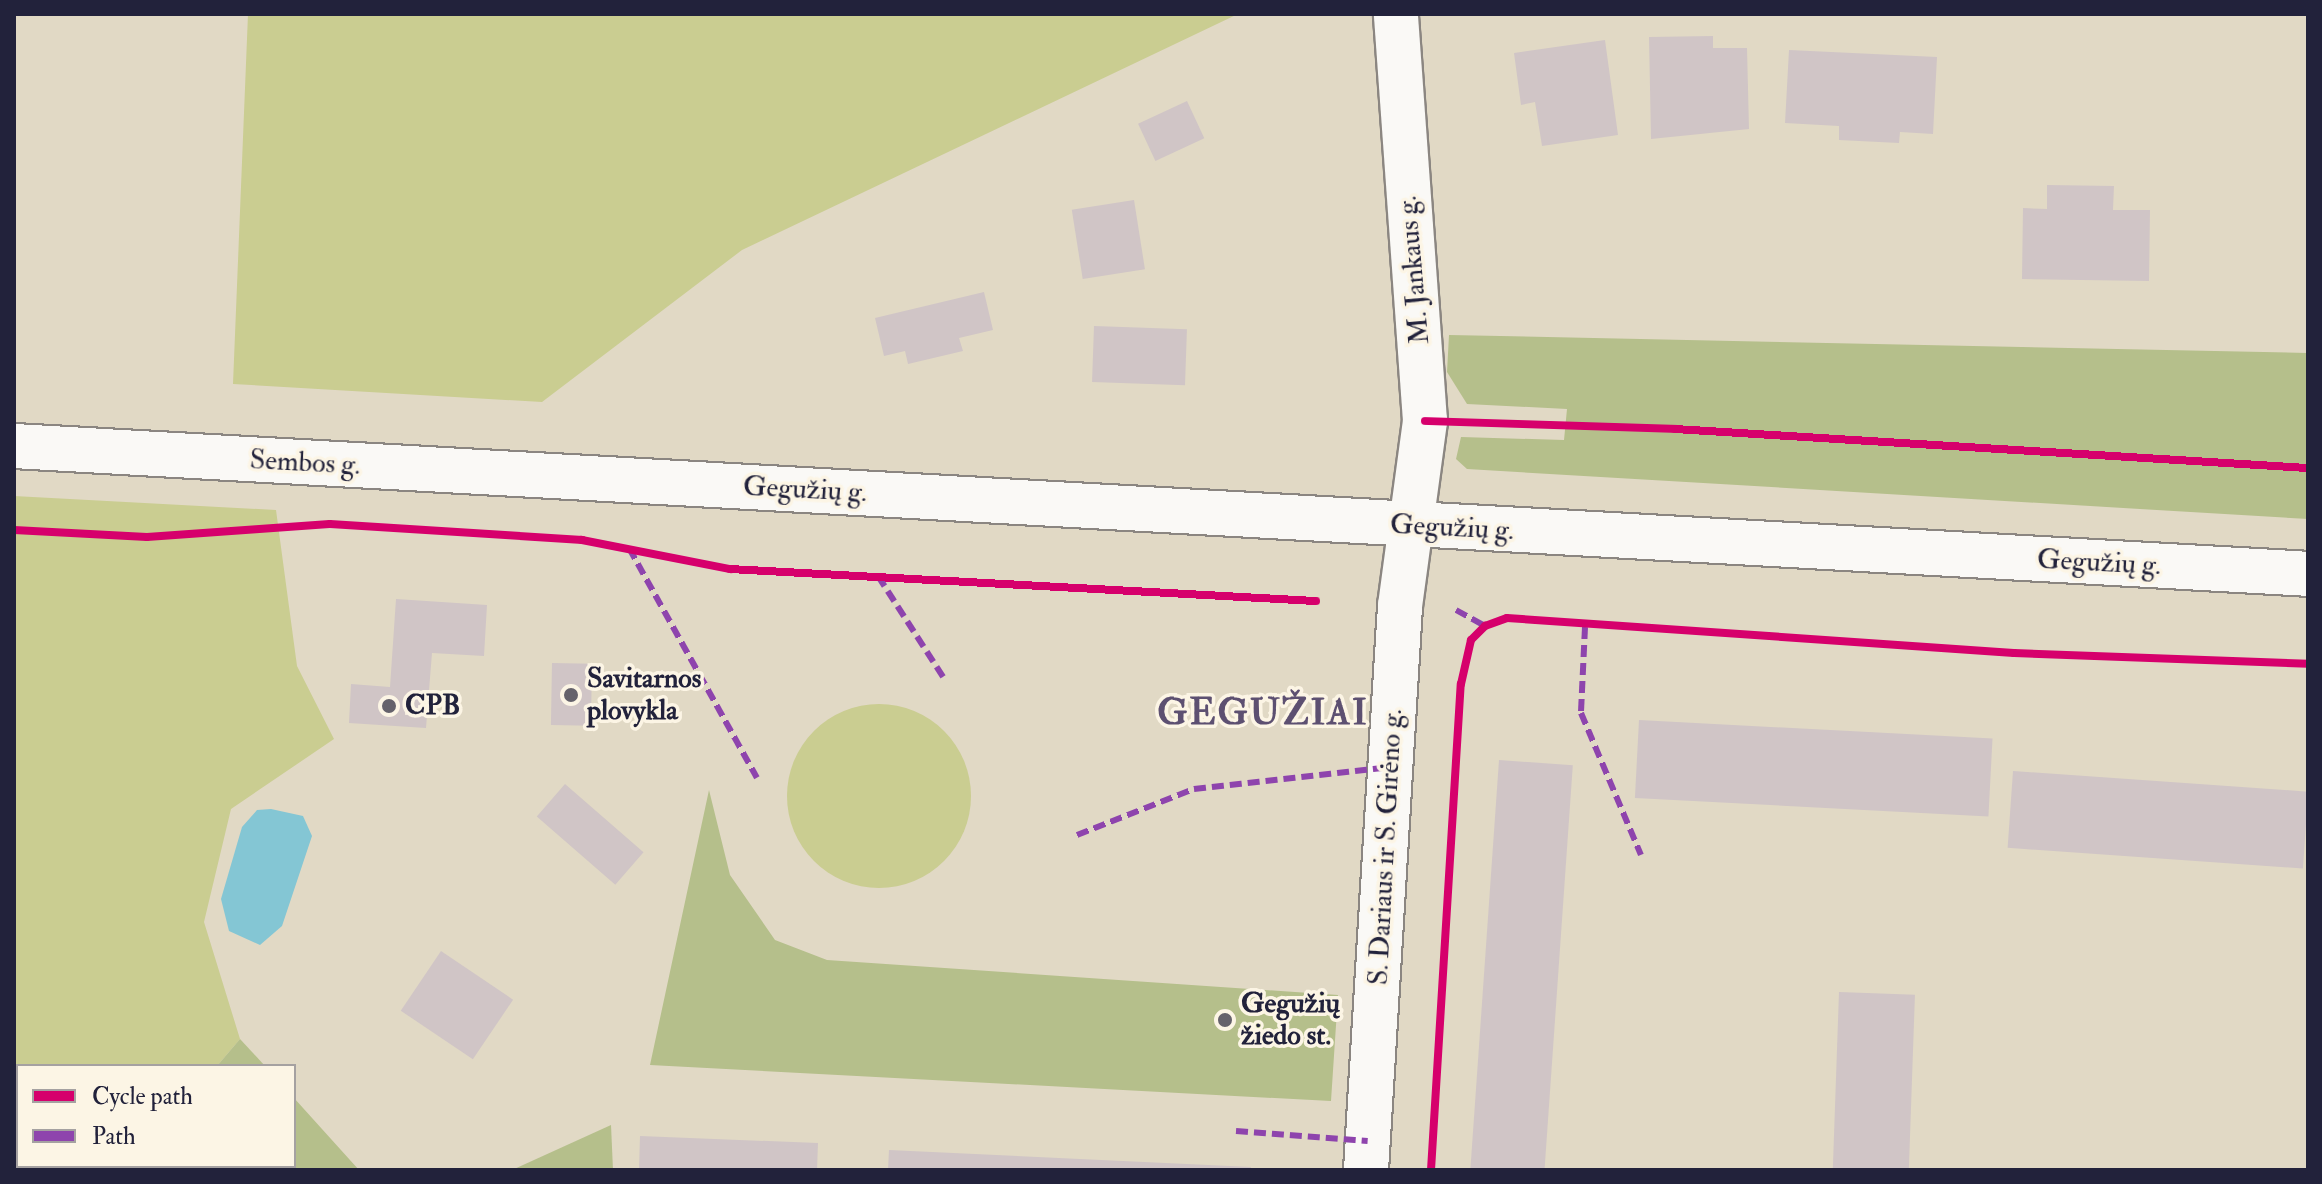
<!DOCTYPE html>
<meta charset="utf-8">
<style>
body{margin:0}
#map{position:relative;width:2322px;height:1184px;overflow:hidden;background:#e1d9c5;font-family:"IM FELL Double Pica",serif}
div>[style]{position:absolute}
.green>*{inset:0;background:#cacd91}
.round{border-radius:50%}
.forest>*{inset:0;background:#b5bf8b}
.water>*{inset:0;background:#84c6d4}
.building>*{inset:0;background:#d0c5c6;transform-origin:0 0}
.roads{filter:drop-shadow(2px 0 #8b8681) drop-shadow(-2px 0 #8b8681) drop-shadow(0 2px #8b8681) drop-shadow(0 -2px #8b8681)}
.minor>*{height:44px;margin:-22px;padding:0 22px;transform-origin:22px;border-radius:22px;background:#faf9f6}
.major>*{height:44px;margin:-22px;padding:0 22px;transform-origin:22px;border-radius:22px;background:#faf9f6}
.quiet>*{height:6px;margin-top:-3px;transform-origin:0;background:repeating-linear-gradient(90deg,#8e44ad 0 12px,transparent 0 18px)}
.cycleway>*{height:8px;margin:-4px;padding:0 4px;transform-origin:4px;border-radius:4px;background:#d6006c}
.dots>*{width:22px;height:22px;translate:-50% -50%;box-sizing:border-box;border:4px solid #fcf5e5;border-radius:50%}
span{translate:-50% -50%;white-space:nowrap;text-align:center;line-height:1.15;-webkit-text-stroke:7px #fcf5e5;paint-order:stroke}
.street-label{font-size:28px;color:#22223b}
.poi-label{font-size:28px;color:#22223b;font-weight:700}
.left{translate:0 -50%;text-align:left}
.district-label{font-size:36px;color:#5d5071;font-weight:700;letter-spacing:2px}
.frame{position:absolute;inset:0;border:16px solid #22223b;pointer-events:none}
.legend{position:absolute;left:16px;top:1064px;width:280px;height:104px;box-sizing:border-box;background:#fcf5e5;border:2px solid #a5a1a1;margin:0;padding:10px 14px;list-style:none;font-size:24px;color:#22223b}
.legend li{display:flex;align-items:center;gap:16px;height:40px}
.legend b{width:40px;border:2px solid #a5a1a1}
</style>
<div id="map">
<div class="green">
<i style="clip-path:polygon(248px 14px,1238px 14px,742px 250px,542px 402px,233px 384px)"></i>
<i style="clip-path:polygon(14px 496px,276px 510px,297px 666px,334px 739px,231px 809px,204px 922px,240px 1039px,217px 1066px,18px 1066px,18px 1166px,233px 1170px,14px 1170px)"></i>
<i class="round" style="left:787px;top:704px;width:184px;height:184px"></i>
</div>
<div class="forest">
<i style="clip-path:polygon(1449px 335px,2308px 353px,2308px 519px,1467px 469px,1456px 459px,1461px 437px,1564px 440px,1567px 409px,1467px 404px,1447px 372px)"></i>
<i style="clip-path:polygon(709px 790px,730px 875px,775px 940px,827px 960px,1338px 995px,1331px 1101px,650px 1065px)"></i>
<i style="clip-path:polygon(240px 1039px,265px 1066px,217px 1066px)"></i>
<i style="clip-path:polygon(294px 1098px,359px 1170px,233px 1170px,294px 1166px)"></i>
<i style="clip-path:polygon(611px 1125px,613px 1170px,512px 1170px)"></i>
</div>
<div class="water">
<i style="clip-path:polygon(271px 809px,303px 816px,312px 836px,282px 926px,260px 945px,229px 931px,221px 899px,242px 827px,257px 810px)"></i>
</div>
<div class="building">
<i style="clip-path:polygon(1713px 36px,1713px 48px,1747px 48px,1749px 129px,1651px 139px,1649px 37px)"></i>
<i style="clip-path:polygon(1605px 40px,1618px 135px,1542px 146px,1535px 102px,1521px 105px,1514px 53px)"></i>
<i style="clip-path:polygon(1789px 50px,1937px 57px,1933px 134px,1900px 132px,1899px 143px,1839px 140px,1839px 126px,1785px 123px)"></i>
<i style="left:1187px;top:101px;width:41px;height:54px;rotate:65deg"></i>
<i style="clip-path:polygon(2047px 185px,2114px 186px,2113px 210px,2150px 210px,2149px 281px,2022px 279px,2023px 208px,2047px 209px)"></i>
<i style="left:1134px;top:200px;width:70px;height:63px;rotate:81deg"></i>
<i style="clip-path:polygon(984px 292px,993px 330px,959px 338px,963px 351px,908px 364px,905px 351px,884px 356px,875px 318px)"></i>
<i style="left:1094px;top:326px;width:93px;height:56px;rotate:2deg"></i>
<i style="clip-path:polygon(396px 599px,487px 605px,484px 656px,432px 653px,426px 728px,349px 723px,351px 684px,390px 687px)"></i>
<i style="left:552px;top:663px;width:40px;height:62px;rotate:1deg"></i>
<i style="left:1639px;top:720px;width:354px;height:78px;rotate:3deg"></i>
<i style="left:1499px;top:760px;width:74px;height:411px;rotate:4deg"></i>
<i style="left:2013px;top:771px;width:296px;height:77px;rotate:4deg"></i>
<i style="left:565px;top:784px;width:104px;height:43px;rotate:41deg"></i>
<i style="left:441px;top:951px;width:87px;height:72px;rotate:34deg"></i>
<i style="left:1839px;top:992px;width:76px;height:178px;rotate:2deg"></i>
<i style="clip-path:polygon(640px 1136px,818px 1143px,817px 1170px,639px 1170px)"></i>
<i style="clip-path:polygon(889px 1150px,1251px 1167px,1250px 1170px,888px 1170px)"></i>
</div>
<div class="roads">
<div class="minor">
<i style="left:1366px;top:1170px;width:565px;rotate:-86.55deg"></i>
<i style="left:1400px;top:606px;width:187px;rotate:-82.3deg"></i>
<i style="left:1425px;top:421px;width:408px;rotate:-94.1deg"></i>
</div>
<div class="major">
<i style="left:14px;top:446px;width:2298px;rotate:3.19deg"></i>
</div>
</div>
<div class="quiet">
<i style="left:629px;top:548px;width:263px;rotate:60.9deg"></i>
<i style="left:878px;top:576px;width:124px;rotate:57.2deg"></i>
<i style="left:1456px;top:610px;width:33px;rotate:29deg"></i>
<i style="left:1585px;top:627px;width:86px;rotate:92.7deg"></i>
<i style="left:1581px;top:713px;width:154px;rotate:67.1deg"></i>
<i style="left:1077px;top:835px;width:126px;rotate:-21.5deg"></i>
<i style="left:1194px;top:789px;width:196px;rotate:-6.4deg"></i>
<i style="left:1236px;top:1131px;width:132px;rotate:4.3deg"></i>
</div>
<div class="cycleway">
<i style="left:1425px;top:421px;width:250px;rotate:1.8deg"></i>
<i style="left:1675px;top:429px;width:634px;rotate:3.53deg"></i>
<i style="left:14px;top:530px;width:133px;rotate:3deg"></i>
<i style="left:147px;top:537px;width:183px;rotate:-4.1deg"></i>
<i style="left:330px;top:524px;width:253px;rotate:3.6deg"></i>
<i style="left:582px;top:540px;width:151px;rotate:11.1deg"></i>
<i style="left:730px;top:569px;width:587px;rotate:3.13deg"></i>
<i style="left:1431px;top:1170px;width:487px;rotate:-86.5deg"></i>
<i style="left:1461px;top:684px;width:45px;rotate:-77.2deg"></i>
<i style="left:1471px;top:640px;width:20px;rotate:-45deg"></i>
<i style="left:1485px;top:626px;width:23px;rotate:-20deg"></i>
<i style="left:1507px;top:618px;width:508px;rotate:3.95deg"></i>
<i style="left:2014px;top:653px;width:294px;rotate:2.1deg"></i>
</div>
<div class="dots">
<i style="left:571px;top:695px;background:#65626b"></i>
<i style="left:389px;top:706px;background:#65626b"></i>
<i style="left:1225px;top:1020px;background:#65626b"></i>
</div>
<div class="street-label">
<span style="left:1414px;top:270px;rotate:-95deg">M. Jankaus g.</span>
<span style="left:305px;top:463px;rotate:3deg">Sembos g.</span>
<span style="left:805px;top:490px;rotate:3deg">Gegužių g.</span>
<span style="left:1452px;top:528px;rotate:3deg">Gegužių g.</span>
<span style="left:2099px;top:563px;rotate:3deg">Gegužių g.</span>
<span style="left:1386px;top:847px;rotate:-87deg">S. Dariaus ir S. Girėno g.</span>
</div>
<div class="poi-label">
<span class="left" style="left:587px;top:695px">Savitarnos<br>plovykla</span>
<span class="left" style="left:405px;top:706px">CPB</span>
<span class="left" style="left:1241px;top:1020px">Gegužių<br>žiedo st.</span>
</div>
<div class="district-label">
<span style="left:1263px;top:713px">GEGUŽIAI</span>
</div>
<div class="frame"></div>
<ul class="legend">
<li><b style="height:10px;background:#d6006c"></b>Cycle path</li>
<li><b style="height:10px;background:#8e44ad"></b>Path</li>
</ul>
</div>
